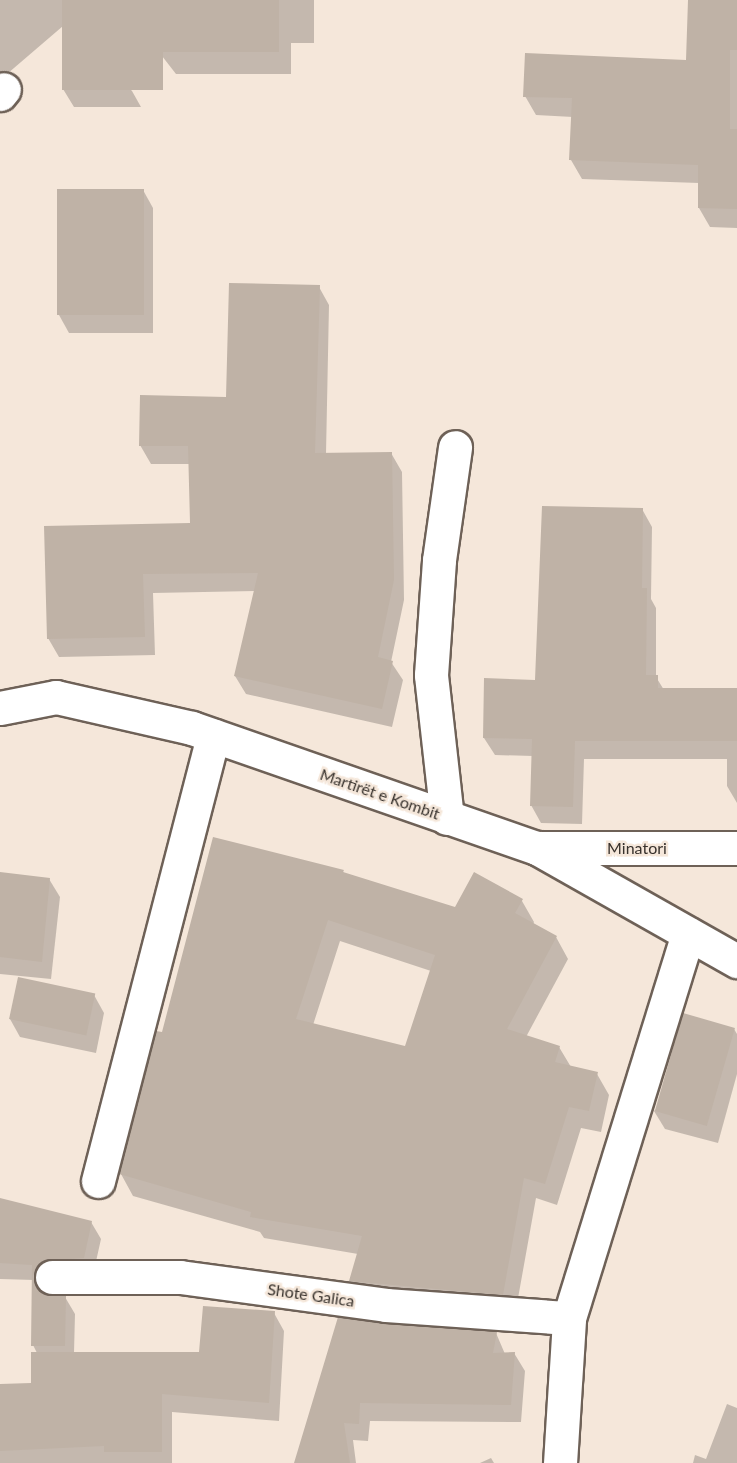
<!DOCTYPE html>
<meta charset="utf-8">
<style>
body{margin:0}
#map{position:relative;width:737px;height:1463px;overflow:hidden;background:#f5e7da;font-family:Lato,sans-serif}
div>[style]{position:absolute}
.shadow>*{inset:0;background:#0003}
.building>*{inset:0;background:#bfb2a6;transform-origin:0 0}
.roads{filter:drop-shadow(2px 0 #6e6157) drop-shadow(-2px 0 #6e6157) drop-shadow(0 2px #6e6157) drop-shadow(0 -2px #6e6157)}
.minor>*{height:33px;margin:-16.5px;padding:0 16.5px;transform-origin:16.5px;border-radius:16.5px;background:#fff}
.major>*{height:33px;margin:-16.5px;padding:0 16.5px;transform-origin:16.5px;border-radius:16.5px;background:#fff}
span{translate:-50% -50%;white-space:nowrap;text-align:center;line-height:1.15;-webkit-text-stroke:5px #f5e7da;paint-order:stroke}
.street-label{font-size:16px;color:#38322d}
</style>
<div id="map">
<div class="shadow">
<i style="clip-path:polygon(0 0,71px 0,68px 23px,132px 91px,141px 107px,74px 107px,63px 89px,63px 26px,0 80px)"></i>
<i style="clip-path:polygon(122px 0,314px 0,314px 43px,291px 43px,291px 74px,176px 74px,134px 20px)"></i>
<i style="clip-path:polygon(690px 0,737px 0,737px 228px,710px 227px,699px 208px,699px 183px,582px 179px,571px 160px,573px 117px,536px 115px,525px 96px,687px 61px)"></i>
<i style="clip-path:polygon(143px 190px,153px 208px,153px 333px,69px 333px,59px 315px)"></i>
<i style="clip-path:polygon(319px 287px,329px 305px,326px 454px,391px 453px,402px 472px,404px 600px,391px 662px,403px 680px,392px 727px,246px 694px,235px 676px,255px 591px,153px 593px,155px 655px,59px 657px,48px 638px,191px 524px,190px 464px,151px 464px,140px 445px,227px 398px)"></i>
<i style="clip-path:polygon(642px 509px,652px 527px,651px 599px,656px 608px,656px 677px,664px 690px,737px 689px,737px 803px,727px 786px,727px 759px,584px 759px,582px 824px,541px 823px,531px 805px,533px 756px,495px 755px,484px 738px,536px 681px)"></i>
<i style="clip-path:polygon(evenodd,343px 871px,344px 874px,456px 909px,522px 901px,534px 922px,533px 925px,556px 937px,568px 959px,526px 1037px,559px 1047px,571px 1067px,597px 1074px,609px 1095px,601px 1132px,581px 1128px,557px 1205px,536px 1198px,515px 1315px,363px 1302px,350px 1281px,358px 1254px,264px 1238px,260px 1232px,133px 1196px,121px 1174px,163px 1034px,343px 871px,340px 941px,431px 971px,406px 1048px,313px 1025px,340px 941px)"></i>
<i style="clip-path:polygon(0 874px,49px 879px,60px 897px,51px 979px,0 974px)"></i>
<i style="clip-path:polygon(94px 995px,104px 1013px,96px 1053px,20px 1037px,10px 1019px)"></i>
<i style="clip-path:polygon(734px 1029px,737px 1034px,737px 1074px,718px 1143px,665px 1129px,654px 1111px)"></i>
<i style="clip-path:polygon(0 1200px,91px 1222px,101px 1239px,93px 1275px,45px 1284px,42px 1294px,65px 1297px,75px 1314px,74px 1353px,201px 1353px,274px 1313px,284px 1331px,279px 1421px,172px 1412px,172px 1463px,0 1463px,0 1385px,32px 1384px,37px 1353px,33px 1345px,34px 1280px,0 1279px)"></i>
<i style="clip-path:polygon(385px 1325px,496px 1333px,505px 1354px,514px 1353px,525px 1371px,521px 1422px,370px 1421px,368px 1441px,353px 1440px,356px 1463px,306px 1463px)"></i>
<i style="clip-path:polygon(727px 1404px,737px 1408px,737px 1463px,693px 1463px,695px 1455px,706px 1459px)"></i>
<i style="clip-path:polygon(491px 1458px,494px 1463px,480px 1463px)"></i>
</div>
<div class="building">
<i style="clip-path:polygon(62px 0,279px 0,279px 52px,163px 52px,163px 90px,62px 90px)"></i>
<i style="clip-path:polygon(688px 0,737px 0,737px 50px,730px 50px,730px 129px,737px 129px,737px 209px,698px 208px,698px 165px,569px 160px,572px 98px,523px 97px,525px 53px,686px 60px)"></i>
<i style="left:57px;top:189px;width:87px;height:126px"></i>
<i style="clip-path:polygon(229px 283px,320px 285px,315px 453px,392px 452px,394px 580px,378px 657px,393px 661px,382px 709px,234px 676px,258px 573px,143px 574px,145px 637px,47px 639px,44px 526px,190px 523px,188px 446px,139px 446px,140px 395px,226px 397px)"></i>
<i style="clip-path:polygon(542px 506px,643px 508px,642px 588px,647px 588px,646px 675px,658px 675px,658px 688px,737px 688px,737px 741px,575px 741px,573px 807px,530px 806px,532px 739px,483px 738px,484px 678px,535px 680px)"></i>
<i style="clip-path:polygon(evenodd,213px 837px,344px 870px,343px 872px,455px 907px,474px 872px,523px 899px,515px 913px,557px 936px,507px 1029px,560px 1046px,555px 1062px,598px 1072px,589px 1111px,569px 1107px,545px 1184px,524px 1178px,503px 1295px,349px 1281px,362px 1236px,250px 1217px,251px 1212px,119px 1174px,156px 1031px,162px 1032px,213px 837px,328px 920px,435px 955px,405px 1046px,296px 1019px,328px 920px)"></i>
<i style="clip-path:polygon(0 872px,50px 878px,42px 962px,0 957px)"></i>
<i style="left:18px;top:977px;width:79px;height:43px;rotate:12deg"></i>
<i style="left:683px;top:1013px;width:54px;height:102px;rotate:16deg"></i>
<i style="clip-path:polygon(0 1198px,92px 1221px,84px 1258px,43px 1261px,36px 1267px,33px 1276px,36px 1286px,42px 1293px,66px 1296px,65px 1346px,31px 1346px,32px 1265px,0 1263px)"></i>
<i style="clip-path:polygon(203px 1306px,275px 1311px,269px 1403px,162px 1394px,162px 1452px,104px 1452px,104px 1446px,0 1451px,0 1384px,31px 1383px,31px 1352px,199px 1352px)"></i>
<i style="clip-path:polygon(338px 1317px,385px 1324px,497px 1332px,493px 1353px,515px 1352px,511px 1405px,360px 1403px,359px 1424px,344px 1423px,350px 1463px,294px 1463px)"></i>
</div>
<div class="roads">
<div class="minor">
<i style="left:0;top:94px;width:6px;rotate:-51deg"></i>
<i style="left:447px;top:818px;width:144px;rotate:-96.4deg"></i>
<i style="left:431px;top:675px;width:115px;rotate:-86deg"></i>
<i style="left:439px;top:560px;width:114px;rotate:-81.9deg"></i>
<i style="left:537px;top:848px;width:200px"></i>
<i style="left:98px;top:1181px;width:460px;rotate:-75.5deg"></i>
<i style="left:52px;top:1277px;width:128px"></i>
<i style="left:180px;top:1277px;width:208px;rotate:7.7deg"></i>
<i style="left:386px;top:1305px;width:183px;rotate:4.1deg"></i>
<i style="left:560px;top:1463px;width:145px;rotate:-86.4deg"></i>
<i style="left:569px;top:1318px;width:402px;rotate:-72.8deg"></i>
</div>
<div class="major">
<i style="left:0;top:708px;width:57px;rotate:-11.1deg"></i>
<i style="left:56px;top:697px;width:139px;rotate:12.8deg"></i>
<i style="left:192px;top:728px;width:365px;rotate:19.2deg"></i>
<i style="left:537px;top:848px;width:230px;rotate:29.5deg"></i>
</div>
</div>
<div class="street-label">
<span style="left:380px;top:794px;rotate:19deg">Martirët e Kombit</span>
<span style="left:637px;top:848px">Minatori</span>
<span style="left:311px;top:1295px;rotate:8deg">Shote Galica</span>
</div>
</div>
